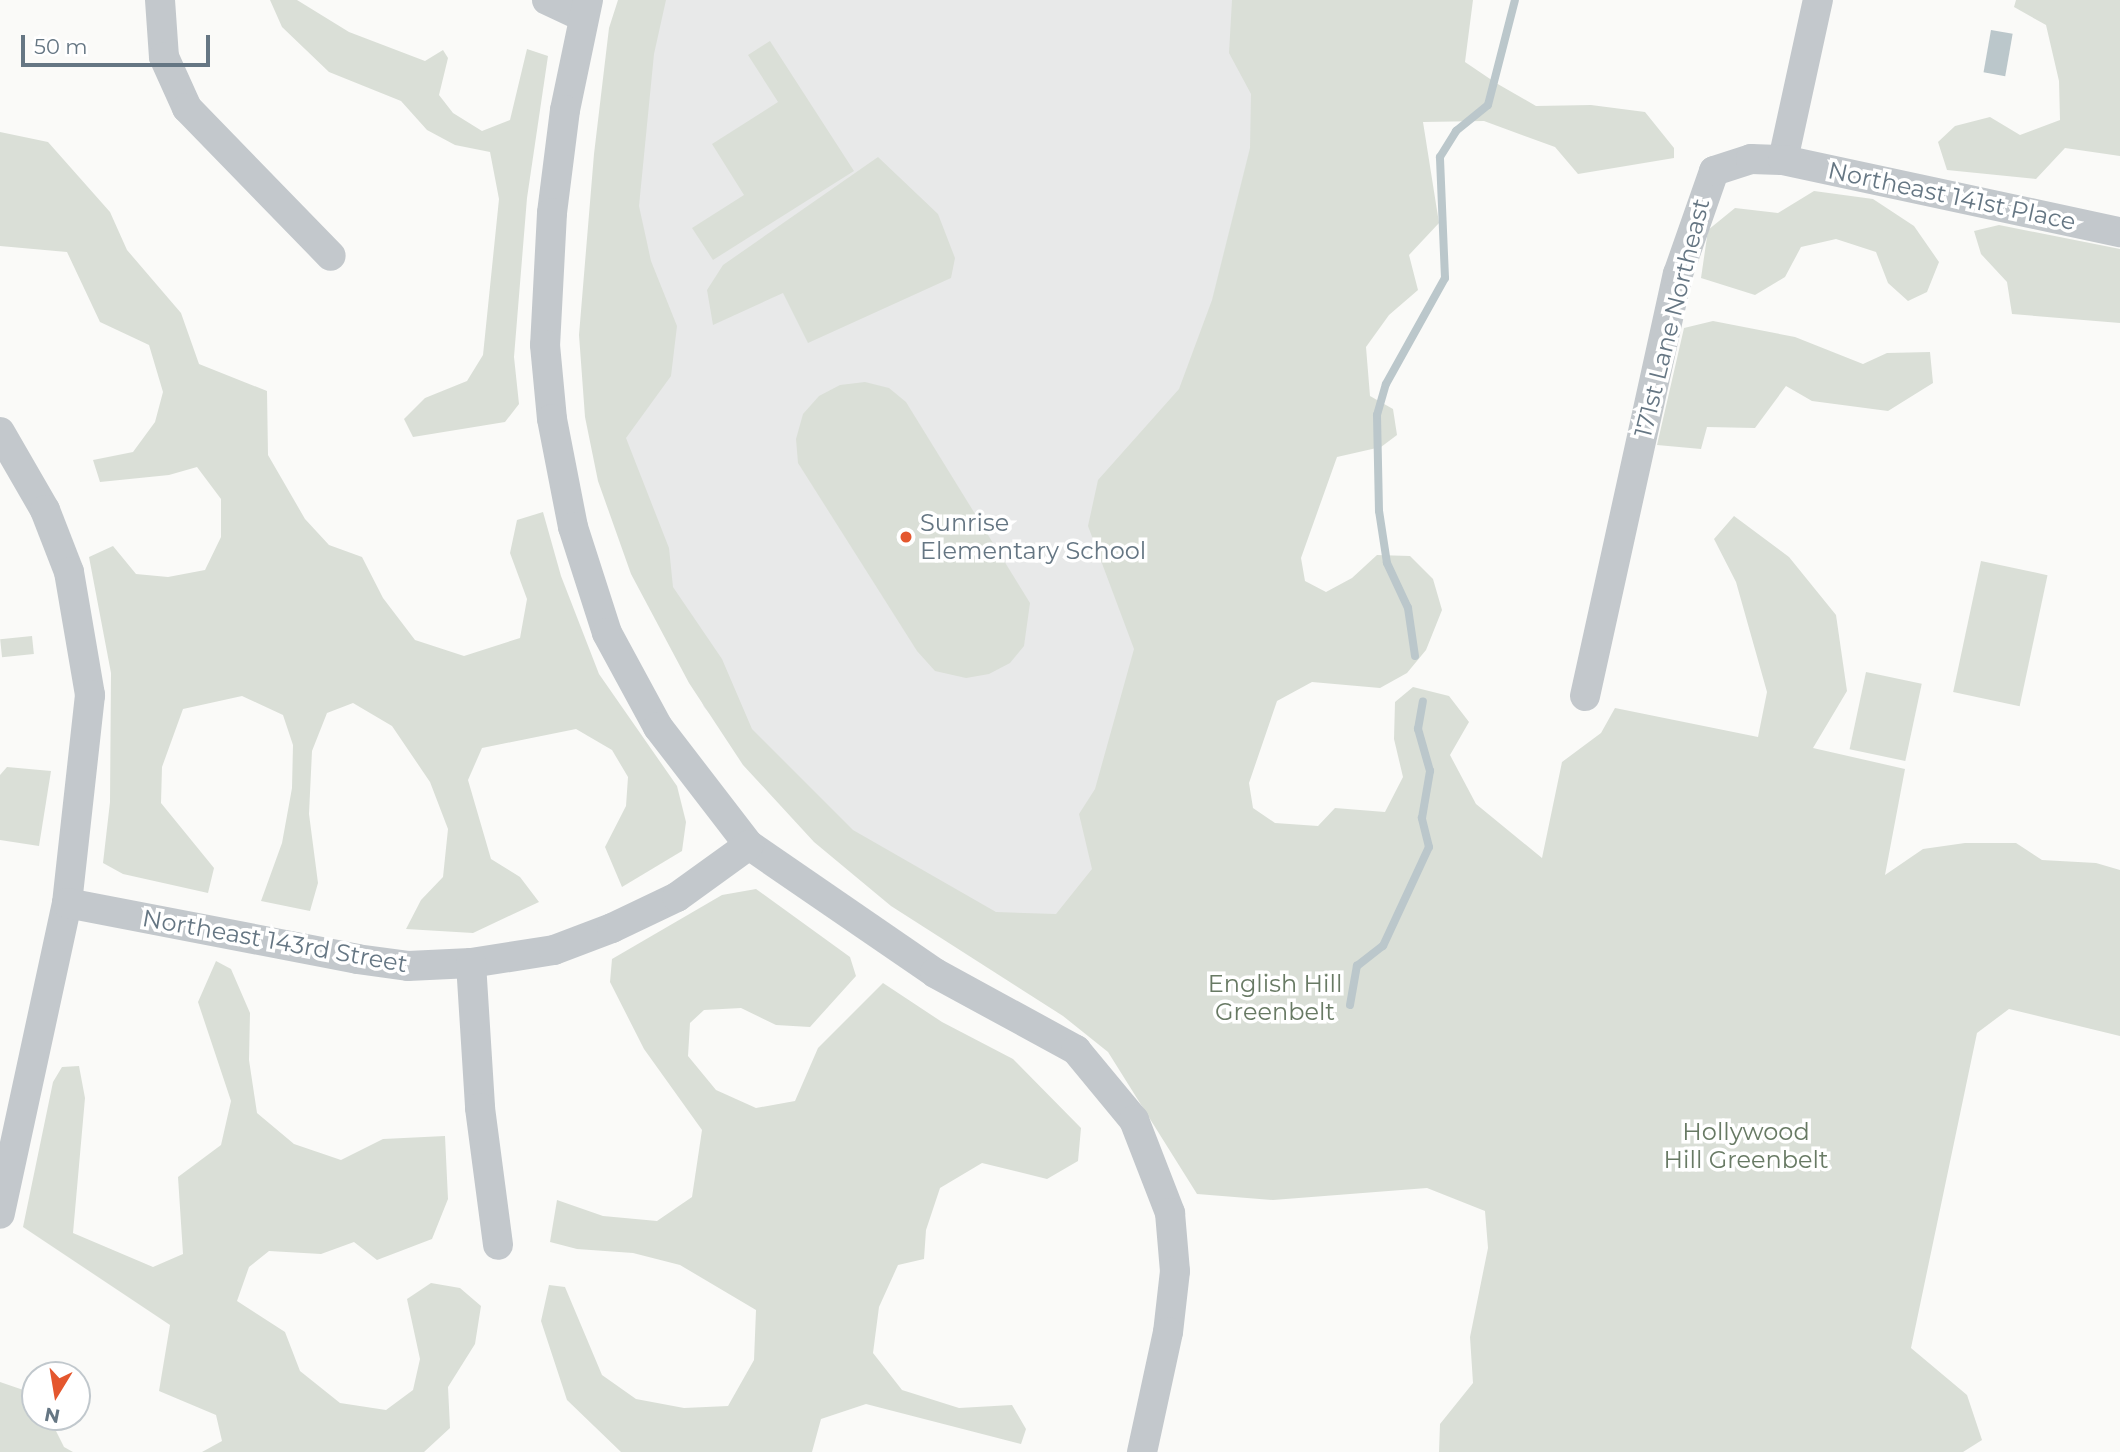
<!DOCTYPE html>
<style>
body{margin:0}
#map{position:relative;width:2120px;height:1452px;overflow:hidden;background:#fafaf8;font-family:Montserrat,sans-serif}
div>[style]{position:absolute}
.built>*{inset:0;background:#e8e9e9}
.green>*{inset:0;background:#dadfd7;transform-origin:0 0}
.water>*{inset:0;background:#bbc7cb;transform-origin:0 0}
.stream>*{height:8px;margin:-4px;padding:0 4px;transform-origin:4px;border-radius:4px;background:#bbc7cb}
.minor>*{height:30px;margin:-15px;padding:0 15px;transform-origin:15px;border-radius:15px;background:#c3c8cc}
.dots>*{width:19px;height:19px;translate:-50% -50%;box-sizing:border-box;border:4px solid #fff;border-radius:50%}
span{translate:-50% -50%;white-space:nowrap;text-align:center;line-height:1.15;-webkit-text-stroke:7px #fff;paint-order:stroke}
.street-label{font-size:24px;color:#657683}
.poi-label{font-size:24px;color:#657683}
.left{translate:0 -50%;text-align:left}
.park-label{font-size:24px;color:#687a64}
.north{position:absolute;left:21px;top:1361px;width:70px;height:70px;box-sizing:border-box;background:#fff;border:2px solid #c1c8cd;border-radius:50%;rotate:191deg;font-size:19px;font-weight:700;line-height:28px;text-align:center;color:#657683}
.north::after{content:'';display:block;margin:auto;width:24px;height:32px;background:#e4572e;clip-path:polygon(50% 0,100% 100%,50% 72%,0 100%)}
.scale{position:absolute;left:21px;top:35px;width:189px;height:32px;box-sizing:border-box;border:4px solid #657683;border-top:0;padding-left:9px;font-size:21px;line-height:24px;white-space:nowrap;color:#657683;-webkit-text-stroke:5px #fff;paint-order:stroke}
</style>
<div id="map">
<div class="built">
<i style="clip-path:polygon(651px 0,1294px 0,1106px 1044px,799px 819px,704px 707px,658px 601px,616px 473px)"></i>
</div>
<div class="green">
<i style="clip-path:polygon(270px 0,297px 0,349px 32px,425px 61px,443px 50px,448px 58px,439px 95px,453px 113px,482px 131px,510px 120px,527px 49px,548px 56px,527px 198px,514px 357px,519px 404px,505px 422px,413px 437px,404px 419px,425px 398px,467px 381px,483px 355px,499px 199px,490px 152px,455px 145px,427px 130px,401px 101px,329px 72px,282px 27px)"></i>
<i style="clip-path:polygon(618px 0,666px 0,654px 54px,639px 206px,651px 261px,677px 326px,671px 376px,626px 438px,669px 548px,673px 587px,722px 659px,752px 729px,853px 830px,996px 912px,1056px 914px,1092px 869px,1079px 814px,1095px 789px,1134px 649px,1088px 526px,1098px 480px,1179px 389px,1212px 300px,1250px 148px,1251px 94px,1229px 53px,1232px 0,1473px 0,1465px 62px,1496px 83px,1536px 106px,1591px 105px,1645px 112px,1674px 148px,1674px 158px,1578px 174px,1555px 147px,1484px 121px,1423px 122px,1439px 223px,1409px 255px,1418px 290px,1389px 315px,1366px 347px,1370px 396px,1393px 409px,1397px 435px,1381px 447px,1337px 457px,1301px 558px,1305px 581px,1326px 592px,1352px 578px,1377px 555px,1410px 556px,1433px 579px,1442px 610px,1426px 650px,1407px 673px,1380px 688px,1312px 682px,1277px 701px,1249px 783px,1253px 808px,1275px 823px,1318px 826px,1335px 808px,1385px 812px,1403px 777px,1394px 739px,1395px 702px,1413px 687px,1449px 696px,1469px 722px,1450px 755px,1476px 804px,1542px 858px,1562px 762px,1601px 733px,1615px 708px,1758px 737px,1767px 692px,1736px 582px,1714px 539px,1734px 516px,1789px 557px,1836px 615px,1847px 691px,1813px 748px,1905px 769px,1885px 875px,1923px 849px,1965px 843px,2016px 843px,2042px 860px,2096px 863px,2120px 870px,2120px 1036px,2009px 1009px,1977px 1033px,1911px 1348px,1967px 1395px,1982px 1440px,1963px 1452px,1439px 1452px,1440px 1424px,1473px 1383px,1470px 1337px,1488px 1248px,1485px 1211px,1427px 1188px,1273px 1200px,1197px 1194px,1108px 1052px,1063px 1016px,891px 906px,814px 842px,743px 765px,689px 683px,631px 574px,598px 481px,585px 417px,579px 335px,594px 154px,609px 28px)"></i>
<i style="clip-path:polygon(2016px 0,2120px 0,2120px 156px,2065px 148px,2036px 179px,1947px 170px,1938px 142px,1955px 126px,1990px 117px,2020px 135px,2060px 120px,2059px 81px,2046px 25px,2014px 7px)"></i>
<i style="clip-path:polygon(770px 41px,854px 171px,713px 260px,692px 228px,744px 195px,712px 144px,778px 102px,748px 55px)"></i>
<i style="clip-path:polygon(0 132px,48px 142px,110px 212px,127px 250px,181px 313px,199px 364px,267px 391px,268px 455px,305px 519px,329px 545px,362px 557px,383px 598px,415px 640px,464px 656px,520px 638px,527px 599px,510px 553px,517px 520px,543px 512px,561px 576px,599px 674px,677px 786px,686px 822px,682px 851px,622px 887px,605px 847px,626px 806px,628px 777px,612px 750px,576px 729px,482px 748px,468px 780px,491px 859px,520px 877px,539px 902px,473px 933px,406px 929px,421px 900px,443px 877px,448px 829px,430px 782px,392px 726px,353px 703px,327px 713px,312px 751px,309px 814px,318px 883px,310px 911px,261px 901px,282px 843px,292px 788px,293px 745px,283px 715px,242px 696px,183px 709px,162px 767px,161px 803px,214px 868px,208px 893px,123px 874px,103px 863px,110px 802px,111px 673px,89px 557px,113px 546px,136px 574px,168px 577px,205px 570px,221px 537px,221px 499px,197px 467px,169px 475px,100px 482px,93px 460px,133px 452px,155px 422px,163px 392px,149px 345px,100px 322px,67px 252px,0 246px)"></i>
<i style="clip-path:polygon(878px 157px,938px 214px,955px 258px,951px 278px,808px 343px,783px 293px,713px 325px,707px 290px,723px 265px)"></i>
<i style="clip-path:polygon(1814px 191px,1873px 199px,1914px 226px,1939px 262px,1927px 292px,1908px 301px,1888px 283px,1876px 252px,1836px 239px,1801px 247px,1785px 277px,1755px 295px,1701px 278px,1708px 230px,1735px 208px,1778px 213px)"></i>
<i style="clip-path:polygon(1999px 225px,2120px 249px,2120px 323px,2012px 314px,2007px 282px,1981px 254px,1974px 231px)"></i>
<i style="clip-path:polygon(1713px 321px,1795px 337px,1863px 364px,1887px 353px,1930px 352px,1933px 383px,1888px 411px,1812px 401px,1786px 386px,1755px 428px,1707px 427px,1701px 449px,1657px 445px,1684px 328px)"></i>
<i style="clip-path:polygon(865px 382px,889px 388px,906px 402px,1030px 603px,1024px 646px,1010px 663px,989px 674px,966px 678px,935px 671px,917px 651px,798px 463px,796px 439px,803px 414px,819px 396px,840px 385px)"></i>
<i style="left:1981px;top:561px;width:68px;height:134px;rotate:12deg"></i>
<i style="left:32px;top:636px;width:18px;height:32px;rotate:84deg"></i>
<i style="left:1866px;top:672px;width:57px;height:79px;rotate:12deg"></i>
<i style="clip-path:polygon(7px 767px,51px 771px,39px 846px,0 840px,0 775px)"></i>
<i style="clip-path:polygon(756px 889px,850px 957px,856px 976px,810px 1027px,776px 1025px,741px 1008px,704px 1010px,690px 1023px,688px 1056px,716px 1090px,756px 1108px,795px 1101px,818px 1048px,883px 983px,942px 1022px,1013px 1059px,1081px 1128px,1078px 1161px,1047px 1179px,982px 1163px,940px 1188px,926px 1230px,924px 1259px,898px 1265px,879px 1307px,873px 1353px,902px 1390px,959px 1408px,1012px 1405px,1026px 1429px,1021px 1444px,866px 1404px,821px 1419px,812px 1452px,621px 1452px,567px 1400px,541px 1321px,549px 1285px,565px 1287px,602px 1375px,636px 1399px,684px 1408px,728px 1406px,754px 1360px,756px 1310px,680px 1265px,633px 1253px,577px 1249px,550px 1242px,557px 1200px,603px 1216px,657px 1221px,692px 1197px,702px 1130px,644px 1049px,610px 982px,612px 959px,722px 895px)"></i>
<i style="clip-path:polygon(216px 961px,231px 969px,250px 1013px,249px 1060px,257px 1113px,294px 1144px,341px 1160px,383px 1139px,445px 1136px,448px 1199px,432px 1239px,377px 1260px,354px 1242px,321px 1254px,269px 1251px,249px 1267px,237px 1301px,285px 1332px,300px 1371px,340px 1403px,386px 1410px,413px 1390px,420px 1359px,407px 1299px,431px 1283px,460px 1288px,481px 1306px,475px 1344px,448px 1387px,450px 1428px,424px 1452px,202px 1452px,222px 1441px,216px 1415px,159px 1391px,170px 1325px,23px 1227px,53px 1082px,62px 1067px,79px 1066px,85px 1098px,73px 1233px,153px 1267px,183px 1254px,178px 1177px,221px 1145px,231px 1101px,198px 1002px)"></i>
<i style="clip-path:polygon(0 1382px,35px 1394px,35px 1417px,49px 1417px,64px 1447px,73px 1452px,0 1452px)"></i>
</div>
<div class="water">
<i style="left:1991px;top:30px;width:22px;height:43px;rotate:10deg"></i>
</div>
<div class="stream">
<i style="left:1415px;top:656px;width:49px;rotate:-98.3deg"></i>
<i style="left:1408px;top:608px;width:50px;rotate:-115deg"></i>
<i style="left:1387px;top:563px;width:53px;rotate:-98.7deg"></i>
<i style="left:1379px;top:511px;width:96px;rotate:-91.2deg"></i>
<i style="left:1377px;top:415px;width:32px;rotate:-74deg"></i>
<i style="left:1386px;top:384px;width:121px;rotate:-60.9deg"></i>
<i style="left:1445px;top:278px;width:121px;rotate:-92.4deg"></i>
<i style="left:1440px;top:157px;width:31px;rotate:-58deg"></i>
<i style="left:1456px;top:131px;width:41px;rotate:-39.1deg"></i>
<i style="left:1488px;top:105px;width:108px;rotate:-75.6deg"></i>
<i style="left:1350px;top:1005px;width:40px;rotate:-80deg"></i>
<i style="left:1357px;top:966px;width:33px;rotate:-38deg"></i>
<i style="left:1383px;top:946px;width:109px;rotate:-65.1deg"></i>
<i style="left:1429px;top:847px;width:30px;rotate:-104deg"></i>
<i style="left:1422px;top:818px;width:48px;rotate:-80.3deg"></i>
<i style="left:1430px;top:771px;width:44px;rotate:-105.9deg"></i>
<i style="left:1418px;top:729px;width:28px;rotate:-80deg"></i>
</div>
<div class="minor">
<i style="left:160px;top:0;width:57px;rotate:86deg"></i>
<i style="left:164px;top:57px;width:56px;rotate:65.7deg"></i>
<i style="left:187px;top:108px;width:206px;rotate:45.8deg"></i>
<i style="left:547px;top:0;width:40px;rotate:25deg"></i>
<i style="left:588px;top:0;width:112px;rotate:101.8deg"></i>
<i style="left:565px;top:110px;width:104px;rotate:97.2deg"></i>
<i style="left:552px;top:213px;width:132px;rotate:93deg"></i>
<i style="left:545px;top:345px;width:74px;rotate:84.6deg"></i>
<i style="left:552px;top:419px;width:110px;rotate:79deg"></i>
<i style="left:573px;top:527px;width:111px;rotate:72.2deg"></i>
<i style="left:607px;top:633px;width:107px;rotate:61.5deg"></i>
<i style="left:658px;top:727px;width:149px;rotate:52.4deg"></i>
<i style="left:749px;top:845px;width:226px;rotate:34.5deg"></i>
<i style="left:935px;top:973px;width:161px;rotate:28.6deg"></i>
<i style="left:1076px;top:1050px;width:91px;rotate:50.4deg"></i>
<i style="left:1134px;top:1120px;width:100px;rotate:68.8deg"></i>
<i style="left:1170px;top:1213px;width:58px;rotate:85.1deg"></i>
<i style="left:1175px;top:1271px;width:61px;rotate:96.5deg"></i>
<i style="left:1168px;top:1332px;width:123px;rotate:102.2deg"></i>
<i style="left:1783px;top:160px;width:164px;rotate:-77.7deg"></i>
<i style="left:0;top:432px;width:90px;rotate:60deg"></i>
<i style="left:45px;top:510px;width:66px;rotate:68.8deg"></i>
<i style="left:69px;top:572px;width:125px;rotate:80.3deg"></i>
<i style="left:90px;top:695px;width:209px;rotate:96.3deg"></i>
<i style="left:67px;top:903px;width:318px;rotate:102.2deg"></i>
<i style="left:1585px;top:696px;width:432px;rotate:-77.6deg"></i>
<i style="left:1678px;top:274px;width:109px;rotate:-70.7deg"></i>
<i style="left:1714px;top:171px;width:39px;rotate:-18deg"></i>
<i style="left:1751px;top:159px;width:32px;rotate:2deg"></i>
<i style="left:1783px;top:160px;width:345px;rotate:12.1deg"></i>
<i style="left:67px;top:903px;width:295px;rotate:10.9deg"></i>
<i style="left:357px;top:959px;width:51px;rotate:7.8deg"></i>
<i style="left:408px;top:966px;width:63px;rotate:-2.7deg"></i>
<i style="left:471px;top:963px;width:84px;rotate:-8.9deg"></i>
<i style="left:554px;top:950px;width:62px;rotate:-20.8deg"></i>
<i style="left:612px;top:928px;width:72px;rotate:-25.5deg"></i>
<i style="left:677px;top:897px;width:89px;rotate:-35.8deg"></i>
<i style="left:471px;top:963px;width:145px;rotate:86.4deg"></i>
<i style="left:480px;top:1108px;width:138px;rotate:82.5deg"></i>
</div>
<div class="dots">
<i style="left:906px;top:537px;background:#e4572e"></i>
</div>
<div class="street-label">
<span style="left:1952px;top:196px;rotate:12deg">Northeast 141st Place</span>
<span style="left:1672px;top:318px;rotate:-76deg">171st Lane Northeast</span>
<span style="left:275px;top:941px;rotate:10deg">Northeast 143rd Street</span>
</div>
<div class="poi-label">
<span class="left" style="left:920px;top:537px">Sunrise<br>Elementary School</span>
</div>
<div class="park-label">
<span style="left:1275px;top:998px">English Hill<br>Greenbelt</span>
<span style="left:1746px;top:1146px">Hollywood<br>Hill Greenbelt</span>
</div>
<div class="north">N</div>
<div class="scale">50 m</div>
</div>
